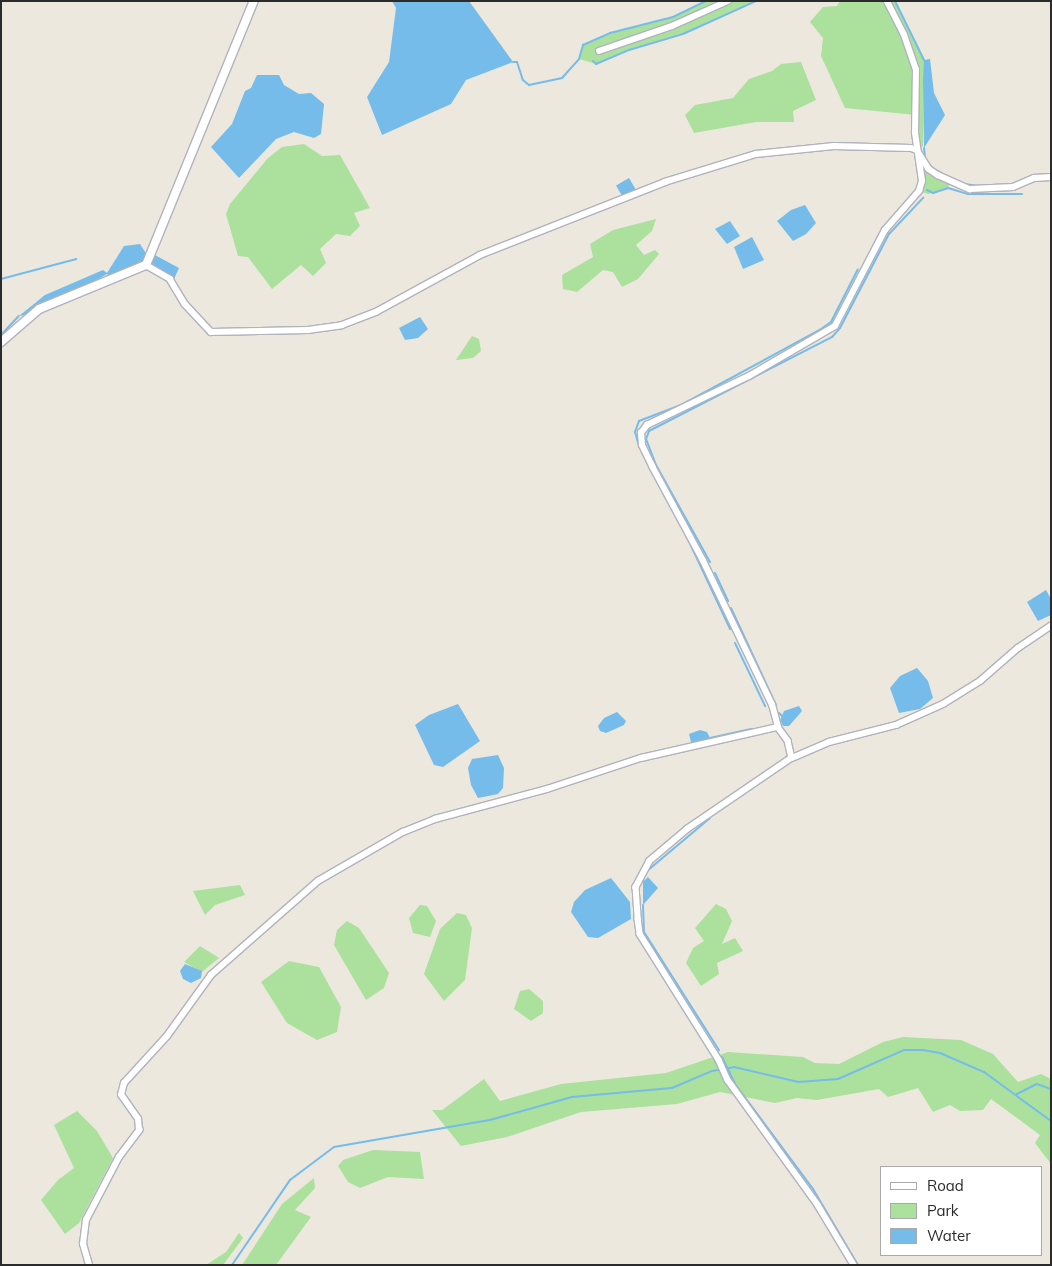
<!DOCTYPE html>
<style>
body{margin:0}
#map{position:relative;width:1052px;height:1266px;overflow:hidden;background:#ece8de;font-family:Mulish,sans-serif}
div>[style]{position:absolute}
.green>*{inset:0;background:#abe19d}
.water>*{inset:0;background:#75bcea;transform-origin:0 0}
.stream>*{height:2px;margin:-1px;padding:0 1px;transform-origin:1px;border-radius:1px;background:#75bcea}
.roads{filter:drop-shadow(1px 0 #b1b2be) drop-shadow(-1px 0 #b1b2be) drop-shadow(0 1px #b1b2be) drop-shadow(0 -1px #b1b2be)}
.street>*{height:5.5px;margin:-2.75px;padding:0 2.75px;transform-origin:2.75px;border-radius:2.75px;background:#fff}
.secondary>*{height:8px;margin:-4px;padding:0 4px;transform-origin:4px;border-radius:4px;background:#fff}
span{translate:-50% -50%;white-space:nowrap;text-align:center;line-height:1.15;-webkit-text-stroke:4.5px #fff;paint-order:stroke}
.frame{position:absolute;inset:0;border:2px solid #2b2b2b;pointer-events:none}
.legend{position:absolute;left:880px;top:1166px;width:162px;height:90px;box-sizing:border-box;background:#fff;border:1px solid #aaa;margin:0;padding:6px 9px;list-style:none;font-size:15px;color:#2b2b2b}
.legend li{display:flex;align-items:center;gap:10px;height:25px}
.legend b{width:25px;border:1px solid #aaa}
</style>
<div id="map">
<div class="green">
<i style="clip-path:polygon(706px 1px,756px 1px,683px 34px,629px 50px,596px 64px,579px 59px,583px 45px,610px 33px,673px 17px)"></i>
<i style="clip-path:polygon(840px 1px,895px 1px,924px 60px,923px 146px,917px 150px,929px 169px,950px 182px,948px 188px,928px 194px,919px 191px,922px 181px,917px 150px,916px 115px,845px 108px,821px 56px,823px 38px,810px 22px,823px 7px,837px 6px)"></i>
<i style="clip-path:polygon(801px 62px,816px 100px,793px 111px,794px 122px,756px 122px,694px 133px,685px 115px,695px 105px,733px 98px,749px 79px,772px 71px,781px 64px)"></i>
<i style="clip-path:polygon(304px 144px,322px 156px,340px 155px,370px 208px,354px 213px,360px 226px,350px 236px,336px 234px,320px 249px,326px 263px,313px 276px,301px 265px,272px 289px,248px 257px,238px 256px,226px 214px,230px 204px,268px 158px,282px 147px)"></i>
<i style="clip-path:polygon(656px 219px,652px 231px,636px 245px,644px 255px,655px 250px,659px 254px,638px 279px,622px 287px,613px 272px,603px 270px,577px 292px,563px 289px,562px 275px,593px 257px,590px 244px,613px 230px)"></i>
<i style="clip-path:polygon(472px 336px,479px 339px,481px 351px,473px 358px,456px 360px)"></i>
<i style="clip-path:polygon(240px 885px,245px 895px,215px 905px,205px 915px,193px 891px)"></i>
<i style="clip-path:polygon(716px 904px,726px 909px,732px 921px,722px 944px,735px 938px,743px 951px,717px 963px,719px 974px,701px 986px,686px 963px,693px 948px,704px 941px,695px 928px)"></i>
<i style="clip-path:polygon(420px 905px,427px 906px,436px 921px,430px 937px,413px 933px,409px 918px)"></i>
<i style="clip-path:polygon(457px 913px,466px 915px,472px 928px,465px 980px,444px 1001px,424px 974px,440px 929px)"></i>
<i style="clip-path:polygon(347px 921px,359px 928px,389px 973px,384px 988px,366px 1000px,334px 945px,337px 930px)"></i>
<i style="clip-path:polygon(200px 946px,219px 958px,202px 972px,184px 962px)"></i>
<i style="clip-path:polygon(289px 961px,319px 967px,341px 1007px,337px 1032px,317px 1040px,287px 1023px,261px 982px)"></i>
<i style="clip-path:polygon(529px 989px,543px 1001px,543px 1013px,531px 1021px,514px 1009px,520px 991px)"></i>
<i style="clip-path:polygon(903px 1037px,961px 1040px,993px 1054px,1018px 1082px,1041px 1074px,1051px 1079px,1051px 1164px,1035px 1143px,1040px 1135px,991px 1099px,983px 1110px,960px 1111px,950px 1105px,933px 1112px,918px 1088px,888px 1097px,879px 1089px,817px 1100px,797px 1098px,775px 1103px,720px 1092px,677px 1104px,581px 1112px,507px 1137px,461px 1146px,432px 1110px,442px 1110px,484px 1079px,500px 1101px,561px 1084px,666px 1073px,728px 1052px,803px 1057px,815px 1063px,839px 1064px,883px 1042px)"></i>
<i style="clip-path:polygon(77px 1111px,97px 1131px,113px 1158px,79px 1223px,65px 1234px,41px 1200px,58px 1180px,74px 1168px,54px 1125px)"></i>
<i style="clip-path:polygon(373px 1150px,420px 1152px,424px 1179px,388px 1177px,360px 1188px,348px 1182px,338px 1166px,343px 1160px)"></i>
<i style="clip-path:polygon(314px 1178px,315px 1188px,295px 1210px,311px 1217px,276px 1265px,242px 1265px,282px 1204px)"></i>
<i style="clip-path:polygon(239px 1233px,243px 1238px,223px 1265px,206px 1265px,226px 1252px)"></i>
</div>
<div class="water">
<i style="clip-path:polygon(392px 1px,469px 1px,513px 62px,466px 80px,451px 104px,382px 135px,367px 97px,389px 62px,396px 8px)"></i>
<i style="clip-path:polygon(930px 59px,934px 93px,945px 115px,924px 148px,923px 79px,924px 60px)"></i>
<i style="clip-path:polygon(257px 75px,279px 75px,284px 85px,299px 94px,311px 93px,324px 104px,321px 134px,314px 138px,294px 132px,276px 139px,239px 178px,211px 147px,232px 124px,245px 91px,251px 88px)"></i>
<i style="left:629px;top:178px;width:14px;height:15px;rotate:60deg"></i>
<i style="clip-path:polygon(805px 205px,816px 223px,806px 234px,793px 241px,777px 221px,791px 210px)"></i>
<i style="clip-path:polygon(730px 221px,740px 236px,727px 244px,715px 229px)"></i>
<i style="clip-path:polygon(752px 237px,764px 260px,743px 269px,734px 247px)"></i>
<i style="clip-path:polygon(140px 244px,147px 255px,143px 263px,109px 276px,107px 274px,83px 288px,47px 301px,26px 315px,19px 316px,45px 295px,103px 270px,107px 273px,124px 246px)"></i>
<i style="clip-path:polygon(153px 254px,179px 268px,174px 279px,151px 263px)"></i>
<i style="clip-path:polygon(420px 317px,428px 329px,418px 338px,405px 340px,399px 328px)"></i>
<i style="clip-path:polygon(1046px 590px,1051px 599px,1051px 615px,1038px 621px,1027px 602px)"></i>
<i style="clip-path:polygon(917px 668px,928px 681px,933px 698px,920px 709px,899px 713px,890px 688px,900px 676px)"></i>
<i style="clip-path:polygon(458px 704px,480px 741px,443px 767px,434px 765px,415px 725px,429px 715px)"></i>
<i style="clip-path:polygon(799px 706px,802px 711px,789px 726px,783px 726px,780px 720px,784px 711px)"></i>
<i style="clip-path:polygon(617px 712px,626px 721px,624px 725px,606px 733px,600px 731px,598px 726px,604px 718px)"></i>
<i style="clip-path:polygon(700px 730px,707px 732px,710px 738px,699px 743px,691px 742px,689px 734px)"></i>
<i style="clip-path:polygon(498px 755px,504px 768px,503px 788px,498px 794px,478px 798px,471px 785px,468px 768px,472px 759px)"></i>
<i style="clip-path:polygon(648px 877px,658px 888px,643px 905px,643px 882px)"></i>
<i style="clip-path:polygon(611px 878px,630px 902px,631px 919px,598px 938px,588px 937px,571px 912px,574px 902px,585px 890px)"></i>
<i style="clip-path:polygon(185px 964px,202px 971px,201px 978px,191px 983px,183px 979px,180px 971px)"></i>
</div>
<div class="stream">
<i style="left:895px;top:1px;width:66px;rotate:63.8deg"></i>
<i style="left:593px;top:61px;width:4px;rotate:45deg"></i>
<i style="left:596px;top:64px;width:36px;rotate:-23deg"></i>
<i style="left:629px;top:50px;width:56px;rotate:-16.5deg"></i>
<i style="left:683px;top:34px;width:80px;rotate:-24.3deg"></i>
<i style="left:513px;top:62px;width:4px"></i>
<i style="left:517px;top:62px;width:19px;rotate:72deg"></i>
<i style="left:523px;top:80px;width:8px;rotate:40deg"></i>
<i style="left:529px;top:85px;width:34px;rotate:-12deg"></i>
<i style="left:562px;top:78px;width:25px;rotate:-48deg"></i>
<i style="left:579px;top:59px;width:15px;rotate:-74deg"></i>
<i style="left:583px;top:45px;width:30px;rotate:-24deg"></i>
<i style="left:610px;top:33px;width:65px;rotate:-14.3deg"></i>
<i style="left:673px;top:17px;width:37px;rotate:-26deg"></i>
<i style="left:924px;top:148px;width:10px;rotate:84deg"></i>
<i style="left:925px;top:158px;width:11px;rotate:56deg"></i>
<i style="left:931px;top:167px;width:14px;rotate:30deg"></i>
<i style="left:965px;top:184px;width:13px;rotate:9deg"></i>
<i style="left:927px;top:190px;width:7px;rotate:27deg"></i>
<i style="left:933px;top:193px;width:16px;rotate:-18deg"></i>
<i style="left:948px;top:188px;width:21px;rotate:17deg"></i>
<i style="left:968px;top:194px;width:54px"></i>
<i style="left:1px;top:279px;width:78px;rotate:-14.9deg"></i>
<i style="left:1px;top:335px;width:26px;rotate:-47deg"></i>
<i style="left:670px;top:506px;width:68px;rotate:-117.3deg"></i>
<i style="left:639px;top:446px;width:15px;rotate:-106deg"></i>
<i style="left:635px;top:432px;width:12px;rotate:-70deg"></i>
<i style="left:639px;top:421px;width:47px;rotate:-21.1deg"></i>
<i style="left:683px;top:404px;width:157px;rotate:-28.5deg"></i>
<i style="left:821px;top:329px;width:12px;rotate:-35deg"></i>
<i style="left:831px;top:322px;width:59px;rotate:-63deg"></i>
<i style="left:686px;top:535px;width:104px;rotate:64.9deg"></i>
<i style="left:710px;top:562px;width:111px;rotate:-119.1deg"></i>
<i style="left:656px;top:465px;width:28px;rotate:-111deg"></i>
<i style="left:646px;top:439px;width:9px;rotate:-69deg"></i>
<i style="left:649px;top:431px;width:206px;rotate:-27.2deg"></i>
<i style="left:832px;top:337px;width:12px;rotate:-48deg"></i>
<i style="left:840px;top:328px;width:106px;rotate:-62.5deg"></i>
<i style="left:889px;top:234px;width:50px;rotate:-46.6deg"></i>
<i style="left:715px;top:573px;width:31px;rotate:65deg"></i>
<i style="left:731px;top:608px;width:107px;rotate:65.1deg"></i>
<i style="left:735px;top:643px;width:70px;rotate:64.5deg"></i>
<i style="left:779px;top:713px;width:4px;rotate:45deg"></i>
<i style="left:710px;top:738px;width:42px;rotate:-12.4deg"></i>
<i style="left:647px;top:871px;width:82px;rotate:-40.1deg"></i>
<i style="left:643px;top:882px;width:5px;rotate:-79deg"></i>
<i style="left:643px;top:905px;width:27px;rotate:88deg"></i>
<i style="left:644px;top:932px;width:140px;rotate:57.6deg"></i>
<i style="left:722px;top:1057px;width:30px;rotate:64deg"></i>
<i style="left:735px;top:1084px;width:131px;rotate:53.4deg"></i>
<i style="left:813px;top:1189px;width:88px;rotate:59.4deg"></i>
<i style="left:1017px;top:1094px;width:22px;rotate:-27deg"></i>
<i style="left:1037px;top:1084px;width:15px;rotate:20deg"></i>
<i style="left:232px;top:1265px;width:103px;rotate:-55.7deg"></i>
<i style="left:290px;top:1180px;width:55px;rotate:-36.9deg"></i>
<i style="left:334px;top:1147px;width:158px;rotate:-9.8deg"></i>
<i style="left:490px;top:1120px;width:85px;rotate:-15.7deg"></i>
<i style="left:572px;top:1097px;width:100px;rotate:-5.1deg"></i>
<i style="left:672px;top:1088px;width:43px;rotate:-23deg"></i>
<i style="left:712px;top:1071px;width:22px;rotate:-10deg"></i>
<i style="left:734px;top:1067px;width:66px;rotate:13.2deg"></i>
<i style="left:798px;top:1082px;width:40px;rotate:-4.3deg"></i>
<i style="left:838px;top:1079px;width:72px;rotate:-23.7deg"></i>
<i style="left:904px;top:1050px;width:19px"></i>
<i style="left:923px;top:1050px;width:17px;rotate:10deg"></i>
<i style="left:940px;top:1053px;width:48px;rotate:23.4deg"></i>
<i style="left:984px;top:1072px;width:83px;rotate:36.2deg"></i>
</div>
<div class="roads">
<div class="street">
<i style="left:599px;top:51px;width:77px;rotate:-18.9deg"></i>
<i style="left:672px;top:26px;width:61px;rotate:-24.1deg"></i>
<i style="left:146px;top:265px;width:28px;rotate:30deg"></i>
<i style="left:170px;top:279px;width:29px;rotate:59deg"></i>
<i style="left:185px;top:304px;width:38px;rotate:47deg"></i>
<i style="left:211px;top:332px;width:97px;rotate:-1.2deg"></i>
<i style="left:308px;top:330px;width:34px;rotate:-8deg"></i>
<i style="left:342px;top:325px;width:36px;rotate:-21deg"></i>
<i style="left:376px;top:312px;width:119px;rotate:-28.7deg"></i>
<i style="left:480px;top:255px;width:199px;rotate:-21.5deg"></i>
<i style="left:665px;top:182px;width:95px;rotate:-17.1deg"></i>
<i style="left:756px;top:154px;width:78px;rotate:-5.9deg"></i>
<i style="left:834px;top:146px;width:77px;rotate:1.5deg"></i>
<i style="left:911px;top:148px;width:6px;rotate:18deg"></i>
<i style="left:917px;top:150px;width:22px;rotate:58deg"></i>
<i style="left:929px;top:169px;width:11px;rotate:34deg"></i>
<i style="left:938px;top:175px;width:35px;rotate:24deg"></i>
<i style="left:970px;top:189px;width:43px;rotate:-2.7deg"></i>
<i style="left:1013px;top:187px;width:23px;rotate:-23deg"></i>
<i style="left:1034px;top:178px;width:17px;rotate:-3deg"></i>
<i style="left:778px;top:727px;width:23px;rotate:-105deg"></i>
<i style="left:772px;top:705px;width:160px;rotate:-115.6deg"></i>
<i style="left:703px;top:561px;width:106px;rotate:-118.3deg"></i>
<i style="left:653px;top:468px;width:25px;rotate:-116deg"></i>
<i style="left:642px;top:445px;width:12px;rotate:-95deg"></i>
<i style="left:641px;top:433px;width:10px;rotate:-53deg"></i>
<i style="left:647px;top:425px;width:113px;rotate:-25.7deg"></i>
<i style="left:749px;top:376px;width:99px;rotate:-30.2deg"></i>
<i style="left:835px;top:326px;width:108px;rotate:-62.5deg"></i>
<i style="left:885px;top:230px;width:52px;rotate:-48.9deg"></i>
<i style="left:919px;top:191px;width:10px;rotate:-73deg"></i>
<i style="left:922px;top:181px;width:49px;rotate:-98.3deg"></i>
<i style="left:915px;top:133px;width:63px;rotate:-89.1deg"></i>
<i style="left:916px;top:70px;width:37px;rotate:-109deg"></i>
<i style="left:904px;top:35px;width:38px;rotate:-117deg"></i>
<i style="left:792px;top:758px;width:126px;rotate:145.7deg"></i>
<i style="left:688px;top:829px;width:50px;rotate:139.9deg"></i>
<i style="left:650px;top:861px;width:30px;rotate:118deg"></i>
<i style="left:636px;top:887px;width:32px;rotate:86deg"></i>
<i style="left:638px;top:919px;width:15px;rotate:82deg"></i>
<i style="left:640px;top:934px;width:149px;rotate:57.9deg"></i>
<i style="left:719px;top:1060px;width:22px;rotate:66deg"></i>
<i style="left:728px;top:1080px;width:154px;rotate:54.2deg"></i>
<i style="left:818px;top:1205px;width:70px;rotate:59deg"></i>
<i style="left:89px;top:1265px;width:22px;rotate:-106deg"></i>
<i style="left:83px;top:1244px;width:24px;rotate:-83deg"></i>
<i style="left:86px;top:1220px;width:71px;rotate:-62.4deg"></i>
<i style="left:119px;top:1157px;width:34px;rotate:-53deg"></i>
<i style="left:139px;top:1130px;width:11px;rotate:-95deg"></i>
<i style="left:138px;top:1119px;width:29px;rotate:-125deg"></i>
<i style="left:121px;top:1095px;width:12px;rotate:-76deg"></i>
<i style="left:124px;top:1083px;width:64px;rotate:-47.5deg"></i>
<i style="left:167px;top:1036px;width:75px;rotate:-54.2deg"></i>
<i style="left:211px;top:975px;width:142px;rotate:-41.3deg"></i>
<i style="left:318px;top:881px;width:98px;rotate:-30deg"></i>
<i style="left:403px;top:832px;width:35px;rotate:-22deg"></i>
<i style="left:435px;top:819px;width:116px;rotate:-15deg"></i>
<i style="left:547px;top:789px;width:99px;rotate:-18.3deg"></i>
<i style="left:641px;top:758px;width:140px;rotate:-12.8deg"></i>
<i style="left:778px;top:727px;width:17px;rotate:54deg"></i>
<i style="left:788px;top:741px;width:17px;rotate:77deg"></i>
<i style="left:792px;top:758px;width:40px;rotate:-23.4deg"></i>
<i style="left:829px;top:742px;width:69px;rotate:-14.2deg"></i>
<i style="left:896px;top:725px;width:51px;rotate:-24.1deg"></i>
<i style="left:943px;top:704px;width:44px;rotate:-31.9deg"></i>
<i style="left:980px;top:681px;width:50px;rotate:-41deg"></i>
<i style="left:1018px;top:648px;width:40px;rotate:-34deg"></i>
</div>
<div class="secondary">
<i style="left:1px;top:342px;width:50px;rotate:-41deg"></i>
<i style="left:39px;top:309px;width:116px;rotate:-22.4deg"></i>
<i style="left:146px;top:265px;width:285px;rotate:-67.8deg"></i>
</div>
</div>
<div class="frame"></div>
<ul class="legend">
<li><b style="height:6px;background:#fff"></b>Road</li>
<li><b style="height:14px;background:#abe19d"></b>Park</li>
<li><b style="height:14px;background:#75bcea"></b>Water</li>
</ul>
</div>
